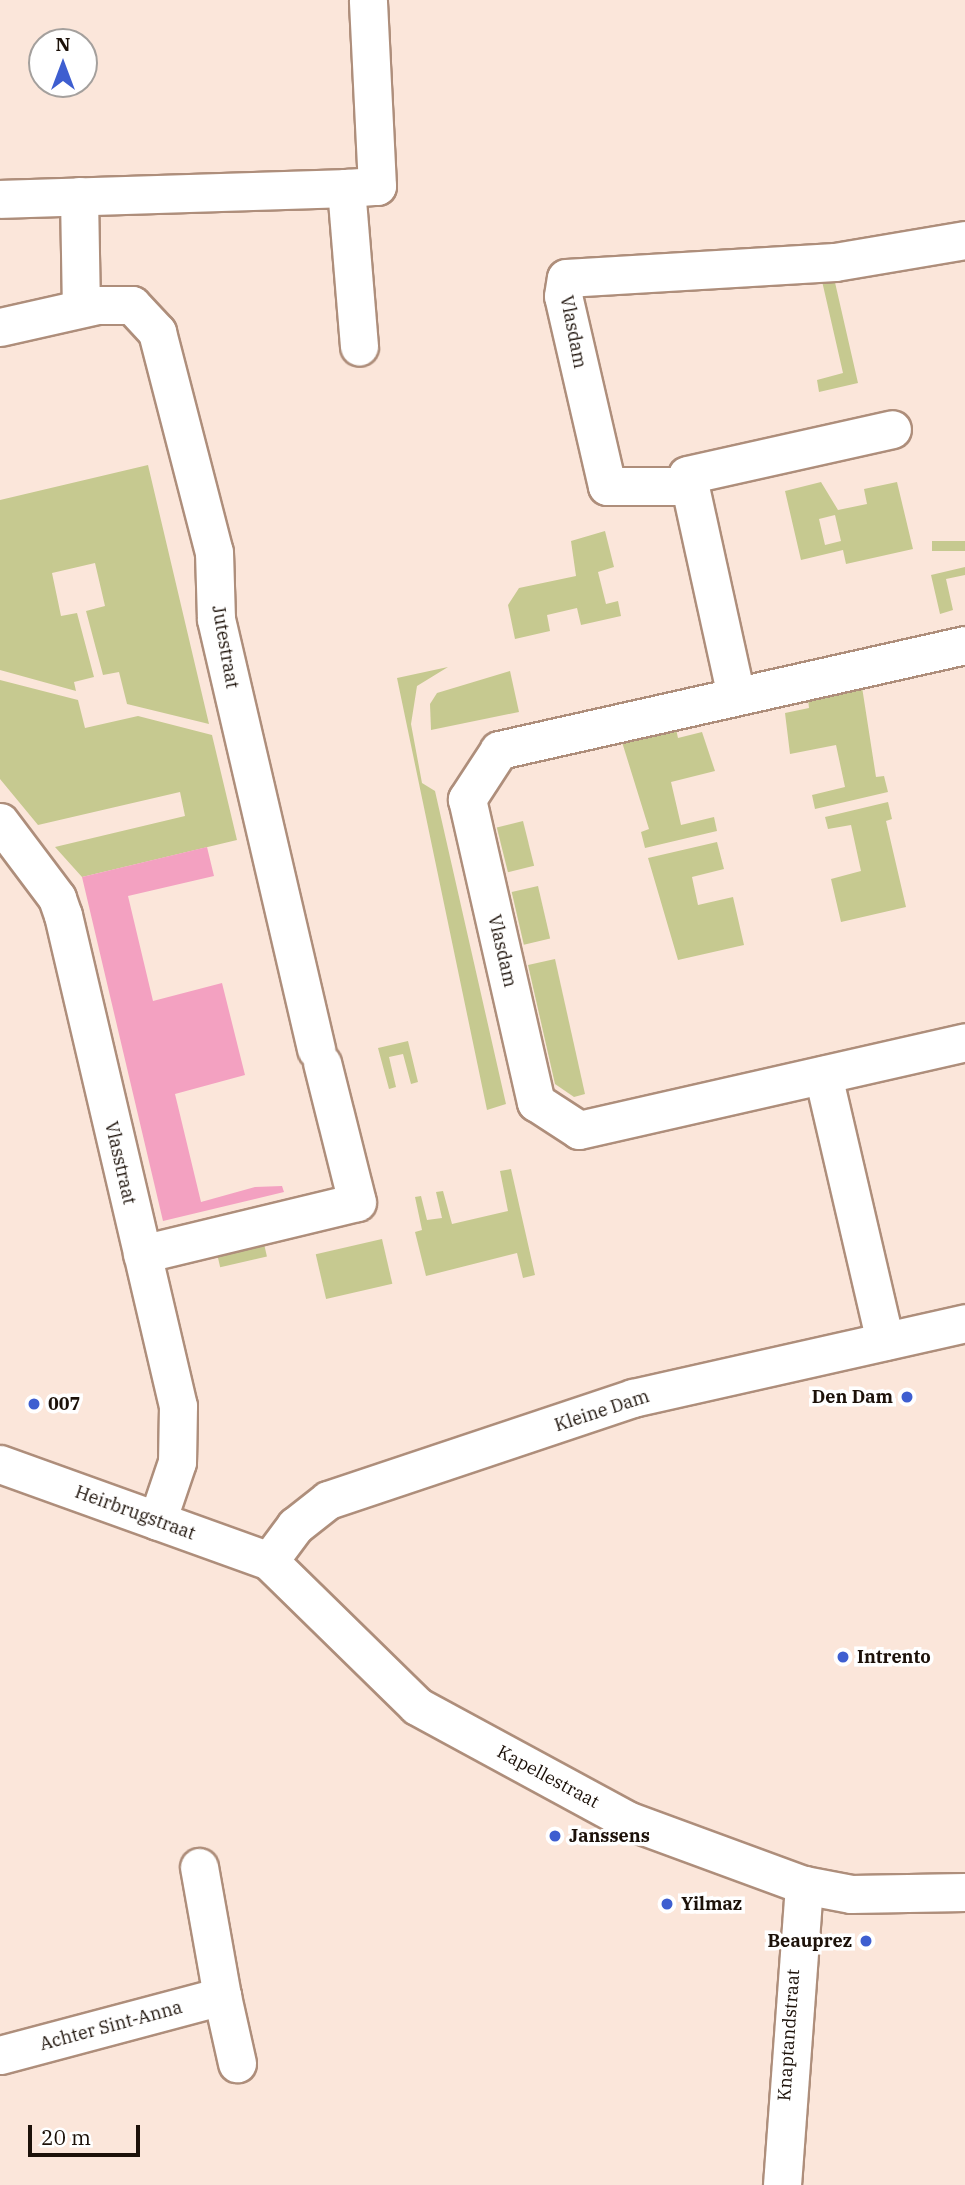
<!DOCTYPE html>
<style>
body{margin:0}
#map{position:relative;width:965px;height:2185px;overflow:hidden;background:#fbe6da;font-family:"IBM Plex Serif",serif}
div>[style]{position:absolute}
.green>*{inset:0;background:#c6c990;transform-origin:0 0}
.water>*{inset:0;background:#f3a1c1}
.roads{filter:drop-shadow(2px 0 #ae8e7b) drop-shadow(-2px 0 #ae8e7b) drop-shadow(0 2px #ae8e7b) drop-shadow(0 -2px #ae8e7b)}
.minor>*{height:37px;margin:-18.5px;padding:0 18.5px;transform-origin:18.5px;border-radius:18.5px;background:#fff}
.dots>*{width:19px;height:19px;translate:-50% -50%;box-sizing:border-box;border:4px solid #fff;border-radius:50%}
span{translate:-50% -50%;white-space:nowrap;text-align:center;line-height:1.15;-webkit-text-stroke:7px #fff;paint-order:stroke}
.street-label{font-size:18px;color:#1c1109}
.poi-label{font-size:18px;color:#1c1109;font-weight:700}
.right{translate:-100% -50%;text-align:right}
.left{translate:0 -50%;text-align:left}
.north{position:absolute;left:28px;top:28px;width:70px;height:70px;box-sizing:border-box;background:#fff;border:2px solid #a4a09d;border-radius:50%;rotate:0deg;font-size:19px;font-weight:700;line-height:28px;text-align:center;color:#1c1109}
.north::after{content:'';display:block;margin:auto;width:24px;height:32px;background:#3e5ed0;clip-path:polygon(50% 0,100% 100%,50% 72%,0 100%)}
.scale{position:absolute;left:28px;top:2125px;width:112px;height:32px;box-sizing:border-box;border:4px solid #1c1109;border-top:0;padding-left:9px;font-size:21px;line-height:24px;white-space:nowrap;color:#1c1109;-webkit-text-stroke:5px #fff;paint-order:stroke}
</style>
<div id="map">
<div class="green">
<i style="clip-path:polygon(834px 278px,858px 383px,819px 392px,817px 380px,843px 373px,822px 281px)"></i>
<i style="clip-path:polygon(148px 465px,209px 724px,127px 704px,119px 672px,103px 675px,86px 611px,105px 606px,95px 563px,52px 573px,61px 616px,77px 613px,94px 677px,74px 682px,76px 691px,0 670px,0 500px)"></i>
<i style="clip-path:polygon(evenodd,821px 482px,838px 510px,867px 504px,864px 489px,897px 482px,913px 549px,846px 564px,843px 550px,801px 560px,785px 491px,821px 482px,835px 515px,841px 541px,825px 545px,819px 519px,835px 515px)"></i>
<i style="clip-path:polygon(605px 531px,614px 567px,598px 572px,606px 604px,618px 601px,621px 616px,581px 625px,577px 608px,547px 615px,550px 631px,515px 639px,508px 605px,519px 588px,576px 576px,571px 541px)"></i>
<i style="left:965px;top:541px;width:10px;height:33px;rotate:90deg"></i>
<i style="clip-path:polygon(965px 567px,965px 575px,946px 579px,953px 610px,940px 614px,931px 575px)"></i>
<i style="clip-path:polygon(448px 667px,417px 686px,411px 724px,422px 783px,435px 791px,506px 1104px,487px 1110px,397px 678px)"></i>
<i style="clip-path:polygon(510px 671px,519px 712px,431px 730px,430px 704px,437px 693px)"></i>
<i style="clip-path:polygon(0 680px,78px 700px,85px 728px,138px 716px,212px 735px,237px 840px,82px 877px,55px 847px,185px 816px,180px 792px,38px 825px,0 779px)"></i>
<i style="clip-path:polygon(862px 687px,876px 777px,884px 776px,888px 792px,815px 809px,812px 795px,845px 787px,836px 745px,790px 754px,785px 713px,809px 708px,808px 699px)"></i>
<i style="clip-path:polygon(676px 729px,678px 738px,702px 732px,715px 771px,671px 782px,681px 825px,714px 817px,717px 831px,645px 848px,641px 832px,649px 829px,622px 742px)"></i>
<i style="clip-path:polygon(888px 802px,892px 819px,886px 821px,906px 907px,841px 922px,831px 879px,861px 871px,851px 825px,828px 829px,825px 817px)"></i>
<i style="left:523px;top:821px;width:46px;height:27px;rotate:76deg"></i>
<i style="clip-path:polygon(717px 842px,724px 869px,692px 877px,698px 905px,733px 897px,744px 945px,678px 960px,648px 858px)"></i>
<i style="left:538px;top:886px;width:54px;height:27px;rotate:77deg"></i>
<i style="clip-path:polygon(555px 959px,585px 1094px,574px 1097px,555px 1084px,528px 965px)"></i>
<i style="clip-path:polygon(408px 1041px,418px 1082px,411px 1084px,403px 1054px,389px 1057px,396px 1087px,389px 1089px,378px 1048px)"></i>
<i style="clip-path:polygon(511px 1169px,535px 1275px,523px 1278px,517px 1253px,426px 1276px,415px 1232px,422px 1230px,415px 1197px,421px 1196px,427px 1220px,442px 1218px,436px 1192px,443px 1191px,452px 1224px,508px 1211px,500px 1171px)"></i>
<i style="left:262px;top:1235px;width:22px;height:48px;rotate:77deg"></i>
<i style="left:382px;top:1239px;width:46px;height:68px;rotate:77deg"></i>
</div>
<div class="water">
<i style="clip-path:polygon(207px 847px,214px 876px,128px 896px,153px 1001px,222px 983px,245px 1075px,175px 1094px,201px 1202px,255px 1187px,282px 1186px,284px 1192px,163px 1221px,82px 877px)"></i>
</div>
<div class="roads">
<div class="minor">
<i style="left:346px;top:188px;width:31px;rotate:-4deg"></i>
<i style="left:377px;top:186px;width:186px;rotate:-92.8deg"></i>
<i style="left:79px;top:196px;width:112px;rotate:89deg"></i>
<i style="left:0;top:199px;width:346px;rotate:-1.8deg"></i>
<i style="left:346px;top:188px;width:159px;rotate:85.3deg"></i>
<i style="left:0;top:327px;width:100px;rotate:-12.7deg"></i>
<i style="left:98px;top:305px;width:34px"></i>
<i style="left:132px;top:305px;width:37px;rotate:47deg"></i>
<i style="left:157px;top:332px;width:227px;rotate:75.5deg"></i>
<i style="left:214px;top:552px;width:67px;rotate:88.3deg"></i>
<i style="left:216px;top:619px;width:442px;rotate:76.9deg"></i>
<i style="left:690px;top:486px;width:11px;rotate:-105deg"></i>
<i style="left:687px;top:475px;width:210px;rotate:-12.6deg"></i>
<i style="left:965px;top:645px;width:478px;rotate:167.3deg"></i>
<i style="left:499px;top:750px;width:59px;rotate:123.1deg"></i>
<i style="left:467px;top:799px;width:311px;rotate:77.2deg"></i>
<i style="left:536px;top:1102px;width:51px;rotate:33.1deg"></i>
<i style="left:579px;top:1130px;width:396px;rotate:-12.8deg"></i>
<i style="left:736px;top:696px;width:215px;rotate:-102.4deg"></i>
<i style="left:690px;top:486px;width:83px;rotate:180deg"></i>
<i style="left:607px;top:486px;width:195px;rotate:-103deg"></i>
<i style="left:563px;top:296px;width:18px;rotate:-81deg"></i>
<i style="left:566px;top:278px;width:269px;rotate:-3.4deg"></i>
<i style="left:835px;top:262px;width:132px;rotate:-9.6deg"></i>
<i style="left:0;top:822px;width:95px;rotate:53.1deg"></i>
<i style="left:57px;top:898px;width:18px;rotate:71deg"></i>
<i style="left:63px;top:915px;width:504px;rotate:76.82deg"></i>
<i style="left:178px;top:1406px;width:56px;rotate:91deg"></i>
<i style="left:177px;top:1462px;width:62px;rotate:108.7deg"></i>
<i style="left:823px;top:1075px;width:273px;rotate:76.9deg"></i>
<i style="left:142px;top:1254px;width:221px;rotate:-13.6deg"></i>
<i style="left:357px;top:1202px;width:143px;rotate:-104.1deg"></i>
<i style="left:0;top:1464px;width:286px;rotate:19.8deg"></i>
<i style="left:269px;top:1561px;width:207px;rotate:44.4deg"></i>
<i style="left:417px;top:1706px;width:239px;rotate:28.5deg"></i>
<i style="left:627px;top:1820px;width:189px;rotate:20.2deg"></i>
<i style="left:804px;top:1885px;width:48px;rotate:10.8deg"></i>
<i style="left:851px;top:1894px;width:114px;rotate:-1deg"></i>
<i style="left:269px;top:1561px;width:44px;rotate:-53.4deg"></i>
<i style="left:295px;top:1526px;width:42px;rotate:-38.2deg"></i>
<i style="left:328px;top:1500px;width:322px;rotate:-18.5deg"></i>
<i style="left:633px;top:1398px;width:340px;rotate:-12.7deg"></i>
<i style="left:222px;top:1996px;width:69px;rotate:77.4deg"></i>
<i style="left:0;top:2055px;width:230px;rotate:-14.9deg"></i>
<i style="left:222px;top:1996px;width:131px;rotate:-100.1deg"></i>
<i style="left:782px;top:2185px;width:301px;rotate:-85.8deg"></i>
</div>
</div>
<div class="dots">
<i style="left:907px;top:1397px;background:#3e5ed0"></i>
<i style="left:34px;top:1404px;background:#3e5ed0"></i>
<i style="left:843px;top:1657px;background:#3e5ed0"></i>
<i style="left:555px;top:1836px;background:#3e5ed0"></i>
<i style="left:667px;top:1904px;background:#3e5ed0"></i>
<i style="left:866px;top:1941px;background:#3e5ed0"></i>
</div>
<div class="street-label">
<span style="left:573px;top:332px;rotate:79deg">Vlasdam</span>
<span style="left:225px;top:647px;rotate:80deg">Jutestraat</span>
<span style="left:502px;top:951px;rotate:77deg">Vlasdam</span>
<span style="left:120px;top:1163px;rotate:77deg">Vlasstraat</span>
<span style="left:602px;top:1411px;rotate:-18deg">Kleine Dam</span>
<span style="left:135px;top:1513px;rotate:20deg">Heirbrugstraat</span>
<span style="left:548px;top:1777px;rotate:28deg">Kapellestraat</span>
<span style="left:111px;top:2026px;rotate:-15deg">Achter Sint-Anna</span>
<span style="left:789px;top:2035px;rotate:-86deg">Knaptandstraat</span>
</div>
<div class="poi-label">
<span class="right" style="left:893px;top:1397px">Den Dam</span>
<span class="left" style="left:48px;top:1404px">007</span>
<span class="left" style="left:857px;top:1657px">Intrento</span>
<span class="left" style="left:569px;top:1836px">Janssens</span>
<span class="left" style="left:681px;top:1904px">Yilmaz</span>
<span class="right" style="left:852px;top:1941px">Beauprez</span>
</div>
<div class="north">N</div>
<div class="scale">20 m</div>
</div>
